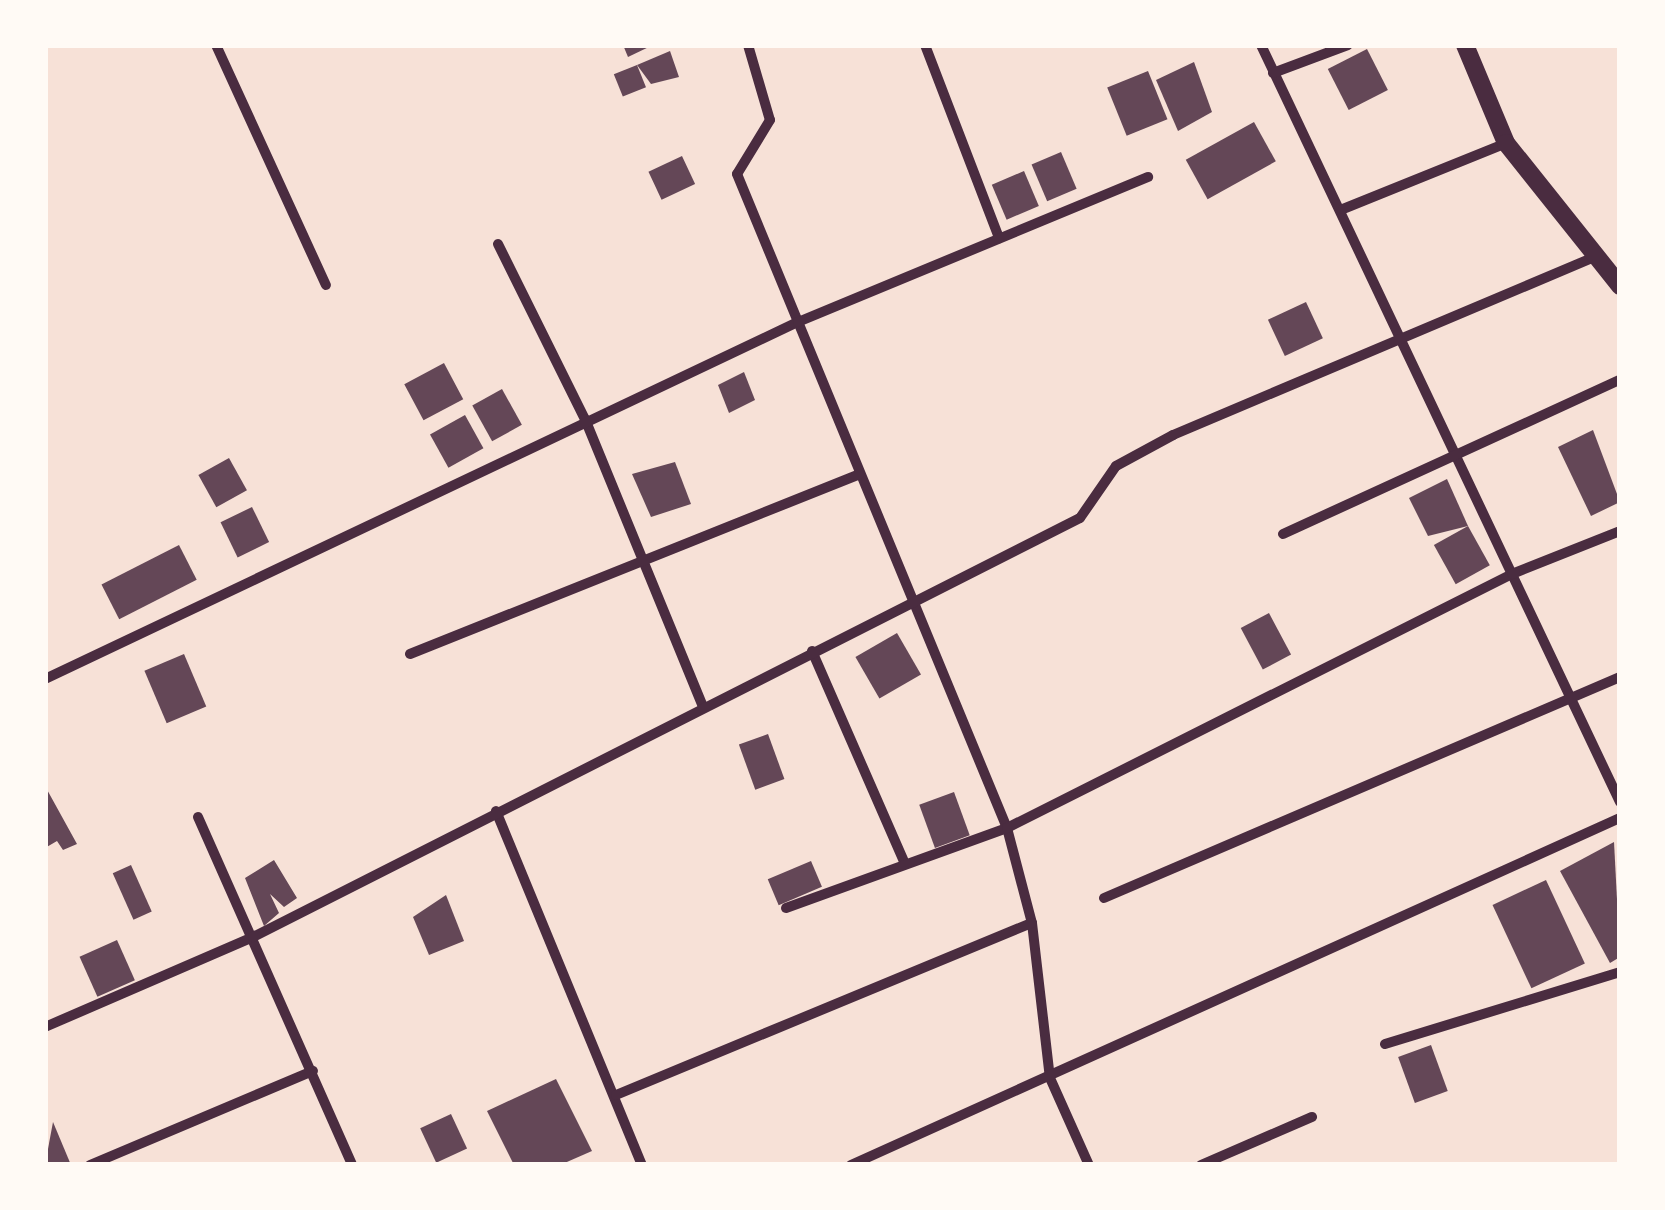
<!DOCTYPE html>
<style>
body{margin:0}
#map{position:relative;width:1665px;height:1210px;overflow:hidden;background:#f7e1d7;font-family:"Source Sans 3",sans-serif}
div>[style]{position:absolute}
.building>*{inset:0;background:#644757;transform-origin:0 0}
.minor>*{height:10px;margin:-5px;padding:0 5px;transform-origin:5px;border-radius:5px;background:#4a2c40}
.tertiary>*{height:18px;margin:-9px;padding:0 9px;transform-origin:9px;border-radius:9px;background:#4a2c40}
span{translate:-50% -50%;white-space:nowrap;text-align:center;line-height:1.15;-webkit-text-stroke:8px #fffaf5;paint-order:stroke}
.frame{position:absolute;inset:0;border:48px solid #fffaf5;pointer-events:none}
</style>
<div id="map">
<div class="building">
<i style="clip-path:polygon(623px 45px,653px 45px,628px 57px)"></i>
<i style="left:1367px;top:49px;width:46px;height:44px;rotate:63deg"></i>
<i style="clip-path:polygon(670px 51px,679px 77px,651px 84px,637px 65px)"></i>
<i style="clip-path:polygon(1194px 62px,1212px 112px,1178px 131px,1156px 80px)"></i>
<i style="left:637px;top:65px;width:24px;height:25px;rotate:68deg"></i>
<i style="left:1148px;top:71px;width:52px;height:44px;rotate:68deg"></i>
<i style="left:1254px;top:122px;width:45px;height:78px;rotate:61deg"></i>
<i style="left:1061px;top:152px;width:40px;height:32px;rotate:67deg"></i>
<i style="left:682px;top:156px;width:31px;height:37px;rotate:65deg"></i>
<i style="left:1024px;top:171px;width:38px;height:35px;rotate:67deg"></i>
<i style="left:1306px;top:302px;width:40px;height:42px;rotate:65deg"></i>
<i style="left:444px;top:363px;width:41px;height:45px;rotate:62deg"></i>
<i style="clip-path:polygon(744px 372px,755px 400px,729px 413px,718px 385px)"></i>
<i style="left:502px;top:389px;width:41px;height:34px;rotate:61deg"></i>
<i style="left:465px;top:415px;width:38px;height:40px;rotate:61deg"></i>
<i style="clip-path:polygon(1593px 430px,1620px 502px,1591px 516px,1558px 447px)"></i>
<i style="left:229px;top:458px;width:37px;height:35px;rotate:61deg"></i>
<i style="clip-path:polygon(675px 462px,691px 504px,651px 517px,632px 474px)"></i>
<i style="clip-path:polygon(1447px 479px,1468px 526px,1428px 536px,1409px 498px)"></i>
<i style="left:252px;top:507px;width:39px;height:35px;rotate:64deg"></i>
<i style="left:1468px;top:526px;width:45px;height:39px;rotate:61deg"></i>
<i style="left:179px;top:545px;width:39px;height:87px;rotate:63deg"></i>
<i style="left:1269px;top:613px;width:47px;height:32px;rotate:62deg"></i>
<i style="left:897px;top:633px;width:48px;height:48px;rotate:60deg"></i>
<i style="left:184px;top:654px;width:57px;height:43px;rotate:67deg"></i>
<i style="left:768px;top:734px;width:48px;height:31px;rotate:70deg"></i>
<i style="clip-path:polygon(45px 786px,77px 844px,63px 850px,57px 841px,45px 848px)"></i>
<i style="left:954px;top:792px;width:46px;height:37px;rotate:70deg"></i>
<i style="clip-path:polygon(1614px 842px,1620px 957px,1610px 963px,1560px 871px)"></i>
<i style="clip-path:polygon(274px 860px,297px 898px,284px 907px,270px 894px,279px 913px,264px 926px,245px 878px)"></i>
<i style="left:811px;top:861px;width:28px;height:47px;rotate:67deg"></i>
<i style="left:131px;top:865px;width:51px;height:20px;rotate:66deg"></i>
<i style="left:1546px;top:880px;width:92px;height:59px;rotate:65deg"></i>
<i style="clip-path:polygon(446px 895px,464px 941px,429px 955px,413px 917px)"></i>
<i style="left:117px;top:940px;width:44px;height:41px;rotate:66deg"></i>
<i style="left:1431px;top:1045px;width:49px;height:35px;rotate:70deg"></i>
<i style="clip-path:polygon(556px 1079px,592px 1151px,560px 1165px,514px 1165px,487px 1111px)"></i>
<i style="left:451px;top:1114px;width:38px;height:34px;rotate:65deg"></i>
<i style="clip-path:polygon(53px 1122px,71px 1165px,45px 1165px)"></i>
</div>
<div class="minor">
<i style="left:216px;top:45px;width:264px;rotate:65.4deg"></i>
<i style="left:748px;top:45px;width:78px;rotate:73.7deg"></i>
<i style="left:770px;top:120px;width:63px;rotate:121.4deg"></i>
<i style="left:737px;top:174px;width:708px;rotate:67.57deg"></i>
<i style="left:1007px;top:828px;width:98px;rotate:75.3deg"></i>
<i style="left:1032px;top:923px;width:156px;rotate:83.4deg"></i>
<i style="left:1050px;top:1078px;width:95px;rotate:65.9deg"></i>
<i style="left:925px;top:45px;width:207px;rotate:69deg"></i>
<i style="left:1261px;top:45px;width:838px;rotate:64.63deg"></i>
<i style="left:1273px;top:73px;width:80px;rotate:-20.5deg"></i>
<i style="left:1343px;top:209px;width:176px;rotate:-22deg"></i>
<i style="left:498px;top:244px;width:195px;rotate:63.6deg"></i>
<i style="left:585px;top:419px;width:311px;rotate:67.7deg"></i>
<i style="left:1283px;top:534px;width:371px;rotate:-24.6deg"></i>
<i style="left:812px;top:651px;width:232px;rotate:66.4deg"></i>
<i style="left:410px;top:654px;width:484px;rotate:-21.8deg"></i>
<i style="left:45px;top:679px;width:833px;rotate:-25.37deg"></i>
<i style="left:798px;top:322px;width:379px;rotate:-22.5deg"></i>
<i style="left:496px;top:811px;width:383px;rotate:67.6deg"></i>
<i style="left:198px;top:817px;width:381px;rotate:66.1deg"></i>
<i style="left:1104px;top:898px;width:561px;rotate:-23.19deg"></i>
<i style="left:786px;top:908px;width:235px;rotate:-19.9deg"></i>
<i style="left:1007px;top:828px;width:565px;rotate:-26.7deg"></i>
<i style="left:1512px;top:574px;width:116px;rotate:-21.7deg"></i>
<i style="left:45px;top:1027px;width:227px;rotate:-23.4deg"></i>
<i style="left:253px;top:937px;width:927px;rotate:-26.87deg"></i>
<i style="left:1080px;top:518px;width:63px;rotate:-55.3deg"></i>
<i style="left:1116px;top:466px;width:65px;rotate:-28.5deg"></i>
<i style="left:1173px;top:435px;width:457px;rotate:-22.9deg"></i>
<i style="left:1385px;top:1044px;width:246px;rotate:-17deg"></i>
<i style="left:616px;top:1095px;width:450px;rotate:-22.5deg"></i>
<i style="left:90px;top:1165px;width:242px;rotate:-22.9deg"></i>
<i style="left:851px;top:1165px;width:844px;rotate:-24.29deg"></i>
<i style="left:1201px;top:1165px;width:121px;rotate:-23.4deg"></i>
</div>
<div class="tertiary">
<i style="left:1465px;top:45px;width:106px;rotate:67.3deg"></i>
<i style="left:1506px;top:143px;width:183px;rotate:51.4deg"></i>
</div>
<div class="frame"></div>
</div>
